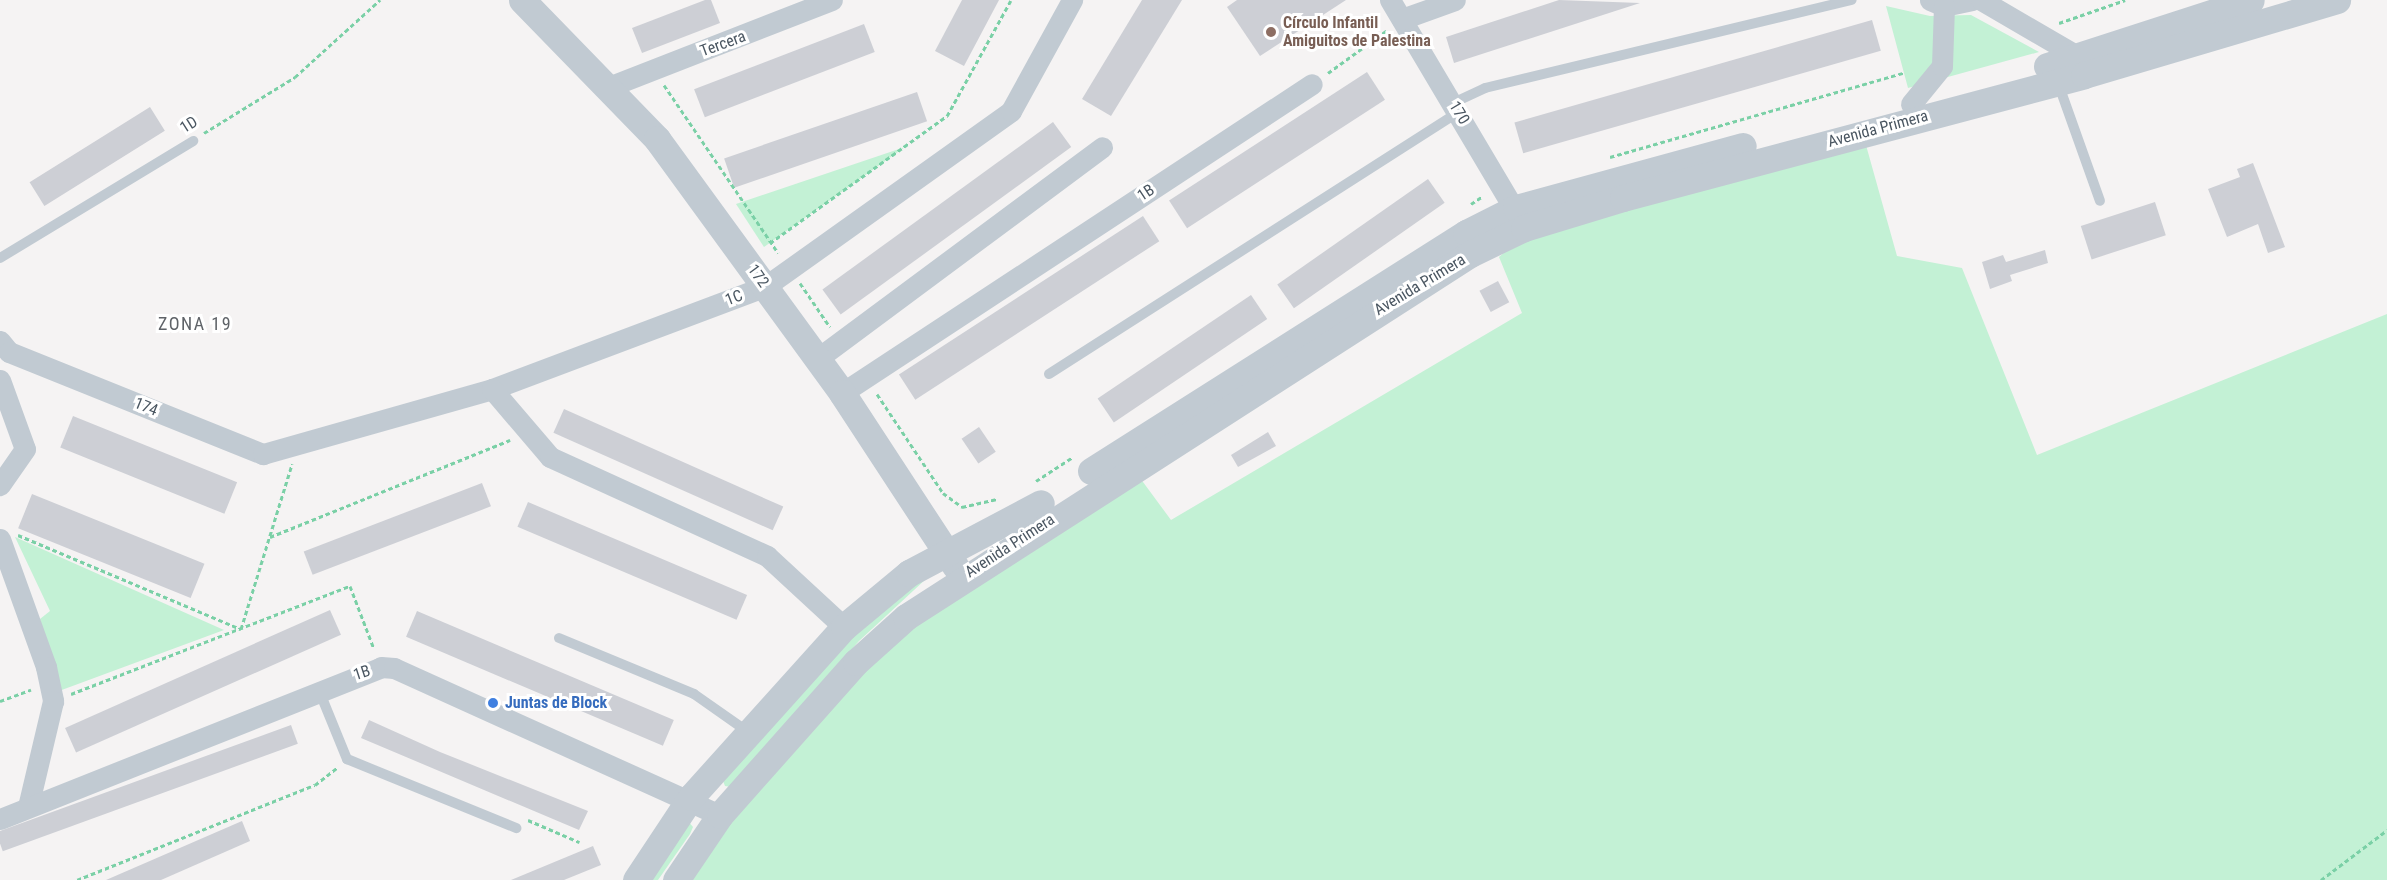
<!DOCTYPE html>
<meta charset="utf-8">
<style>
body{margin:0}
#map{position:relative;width:2387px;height:880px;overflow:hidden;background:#f5f3f3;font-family:"Roboto Condensed",sans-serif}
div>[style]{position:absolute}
.green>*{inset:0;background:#c3f1d5}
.building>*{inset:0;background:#cdcfd5;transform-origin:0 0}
.path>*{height:3px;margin-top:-1.5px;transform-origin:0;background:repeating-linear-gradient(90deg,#7ad0a6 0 4.5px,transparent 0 7.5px)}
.service>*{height:10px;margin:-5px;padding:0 5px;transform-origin:5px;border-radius:5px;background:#c1cad2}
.minor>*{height:21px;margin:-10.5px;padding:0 10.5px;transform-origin:10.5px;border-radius:10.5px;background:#c1cad2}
.tertiary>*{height:27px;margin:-13.5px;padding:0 13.5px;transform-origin:13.5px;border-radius:13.5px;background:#c1cad2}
.dots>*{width:16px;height:16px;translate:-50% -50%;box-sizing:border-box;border:3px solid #fff;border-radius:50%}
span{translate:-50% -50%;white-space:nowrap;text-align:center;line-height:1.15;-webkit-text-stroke:6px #fff;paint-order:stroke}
.education-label{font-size:16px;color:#785e54;font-weight:700}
.left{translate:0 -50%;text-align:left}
.street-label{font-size:16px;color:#4a5661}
.shop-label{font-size:16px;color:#366cbe;font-weight:700}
.neighbourhood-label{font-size:18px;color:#5f6368;letter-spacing:1.5px}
</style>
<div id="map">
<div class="green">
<i style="clip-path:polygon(1886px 6px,1930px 16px,1971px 15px,2039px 52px,1908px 88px)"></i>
<i style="clip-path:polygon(1864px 138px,1897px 256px,1962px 268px,2037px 455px,2387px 314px,2387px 880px,677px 880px,796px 743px,929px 605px,1129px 463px,1171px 520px,1522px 313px,1499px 257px,1532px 228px)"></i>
<i style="clip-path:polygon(905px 147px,764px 247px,736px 204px)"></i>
<i style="clip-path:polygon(15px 537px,224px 630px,59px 691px,40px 619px,50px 611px)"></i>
<i style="clip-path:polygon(927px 578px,859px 641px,731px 787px,725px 786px,723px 781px,839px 647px,903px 591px)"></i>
<i style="clip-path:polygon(688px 821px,693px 827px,690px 834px,658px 880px,647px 880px)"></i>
</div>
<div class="building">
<i style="clip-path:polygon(705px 0,711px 0,720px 23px,642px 53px,632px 28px)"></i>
<i style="clip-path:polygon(962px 0,999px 0,964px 66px,935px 51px)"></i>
<i style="clip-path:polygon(1142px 0,1182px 0,1111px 116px,1082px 99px)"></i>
<i style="clip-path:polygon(1237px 0,1346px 0,1260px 56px,1227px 7px)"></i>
<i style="clip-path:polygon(1559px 0,1640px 3px,1454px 63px,1446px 37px)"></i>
<i style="left:1872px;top:20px;width:32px;height:372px;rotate:74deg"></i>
<i style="left:864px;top:24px;width:30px;height:182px;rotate:69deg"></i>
<i style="left:1367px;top:72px;width:33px;height:236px;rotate:57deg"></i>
<i style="left:917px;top:92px;width:31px;height:204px;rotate:71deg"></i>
<i style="left:150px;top:107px;width:28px;height:142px;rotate:58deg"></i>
<i style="left:1053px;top:122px;width:31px;height:285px;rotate:54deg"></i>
<i style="clip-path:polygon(2253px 163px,2285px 247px,2268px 253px,2258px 224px,2227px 237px,2208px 189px,2240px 177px,2237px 169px)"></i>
<i style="left:1428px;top:179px;width:29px;height:184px;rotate:55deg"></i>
<i style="left:2155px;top:202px;width:35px;height:78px;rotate:72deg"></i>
<i style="left:1143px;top:216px;width:30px;height:291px;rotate:57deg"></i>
<i style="clip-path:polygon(2045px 250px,2048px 263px,2010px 275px,2012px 281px,1990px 289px,1982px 262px,2003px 255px,2006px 262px)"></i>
<i style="left:1498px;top:281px;width:24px;height:21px;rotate:62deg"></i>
<i style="left:1251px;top:295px;width:29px;height:185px;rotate:56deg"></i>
<i style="left:564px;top:409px;width:240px;height:26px;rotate:24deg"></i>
<i style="left:73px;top:416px;width:177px;height:34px;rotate:22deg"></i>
<i style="left:979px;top:427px;width:30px;height:21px;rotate:56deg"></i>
<i style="clip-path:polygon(1268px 432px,1276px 446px,1238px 467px,1231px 455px)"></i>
<i style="left:482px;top:483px;width:25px;height:191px;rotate:69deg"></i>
<i style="left:32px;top:494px;width:186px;height:37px;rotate:22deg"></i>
<i style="left:528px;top:502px;width:238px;height:27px;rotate:23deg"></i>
<i style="left:330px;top:610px;width:27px;height:290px;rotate:66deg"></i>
<i style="left:417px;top:611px;width:279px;height:28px;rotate:23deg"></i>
<i style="clip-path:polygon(369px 720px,440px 752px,588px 811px,579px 830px,361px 738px)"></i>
<i style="left:291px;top:725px;width:20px;height:314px;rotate:70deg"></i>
<i style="clip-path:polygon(242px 821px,250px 841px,161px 880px,106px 880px)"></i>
<i style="clip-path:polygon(593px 846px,601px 865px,564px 880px,511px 880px)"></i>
</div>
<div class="path">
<i style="left:2059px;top:23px;width:70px;rotate:-19.2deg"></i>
<i style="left:1328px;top:73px;width:72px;rotate:-35.9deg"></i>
<i style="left:664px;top:85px;width:203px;rotate:55.8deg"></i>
<i style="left:204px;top:133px;width:107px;rotate:-31.6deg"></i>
<i style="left:295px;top:77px;width:115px;rotate:-42.2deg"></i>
<i style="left:1610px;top:157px;width:305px;rotate:-16deg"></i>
<i style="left:1471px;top:204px;width:14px;rotate:-34deg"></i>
<i style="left:770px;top:243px;width:218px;rotate:-35.7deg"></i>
<i style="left:947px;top:116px;width:132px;rotate:-61.1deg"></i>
<i style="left:800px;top:283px;width:53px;rotate:55.7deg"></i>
<i style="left:877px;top:394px;width:119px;rotate:56.3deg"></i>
<i style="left:943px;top:493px;width:24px;rotate:36deg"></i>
<i style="left:962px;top:507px;width:37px;rotate:-13deg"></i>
<i style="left:1036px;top:481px;width:44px;rotate:-33deg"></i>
<i style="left:18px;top:535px;width:242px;rotate:22.9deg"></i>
<i style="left:241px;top:629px;width:173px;rotate:-72.8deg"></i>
<i style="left:270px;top:537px;width:259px;rotate:-22deg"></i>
<i style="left:71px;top:694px;width:299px;rotate:-21.2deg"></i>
<i style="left:350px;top:586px;width:67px;rotate:69.1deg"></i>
<i style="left:0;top:701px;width:33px;rotate:-20deg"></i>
<i style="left:528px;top:820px;width:56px;rotate:23.3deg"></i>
<i style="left:77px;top:880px;width:256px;rotate:-21.8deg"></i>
<i style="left:315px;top:785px;width:29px;rotate:-38deg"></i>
<i style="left:2321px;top:880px;width:83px;rotate:-37.1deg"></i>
</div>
<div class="service">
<i style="left:2058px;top:83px;width:125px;rotate:70.4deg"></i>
<i style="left:1453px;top:103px;width:35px;rotate:-25deg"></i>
<i style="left:1485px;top:88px;width:377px;rotate:-13.5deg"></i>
<i style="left:0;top:258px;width:226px;rotate:-31.2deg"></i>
<i style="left:1049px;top:374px;width:486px;rotate:-32.6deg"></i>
<i style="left:559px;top:638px;width:146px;rotate:22.5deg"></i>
<i style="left:694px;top:694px;width:66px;rotate:35.1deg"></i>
<i style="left:318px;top:688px;width:77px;rotate:67.8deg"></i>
<i style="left:347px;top:759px;width:183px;rotate:22.2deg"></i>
</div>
<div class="minor">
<i style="left:1390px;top:0;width:257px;rotate:59.3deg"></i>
<i style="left:1930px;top:0;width:15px;rotate:23deg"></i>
<i style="left:1944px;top:6px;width:29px;rotate:-12deg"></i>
<i style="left:1981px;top:0;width:113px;rotate:30.2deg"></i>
<i style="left:1402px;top:19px;width:56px;rotate:-19.7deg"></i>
<i style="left:611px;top:86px;width:237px;rotate:-21.3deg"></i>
<i style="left:1911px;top:104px;width:49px;rotate:-50.8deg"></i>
<i style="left:1942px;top:66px;width:60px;rotate:-88.1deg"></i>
<i style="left:0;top:341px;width:14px;rotate:51deg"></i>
<i style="left:9px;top:352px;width:274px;rotate:21.9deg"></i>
<i style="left:263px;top:454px;width:238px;rotate:-15.8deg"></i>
<i style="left:492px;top:389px;width:293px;rotate:-20.6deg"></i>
<i style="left:766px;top:286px;width:301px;rotate:-35.5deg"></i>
<i style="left:1011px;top:111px;width:127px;rotate:-61.2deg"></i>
<i style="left:817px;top:359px;width:355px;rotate:-36.6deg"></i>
<i style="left:0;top:380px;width:73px;rotate:70.1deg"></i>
<i style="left:25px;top:449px;width:44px;rotate:124.8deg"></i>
<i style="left:492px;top:389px;width:89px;rotate:49.5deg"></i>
<i style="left:550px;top:457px;width:239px;rotate:24.5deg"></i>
<i style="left:767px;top:556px;width:105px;rotate:42.7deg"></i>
<i style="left:842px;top:393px;width:562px;rotate:-33.32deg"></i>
<i style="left:0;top:539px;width:136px;rotate:70.2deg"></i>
<i style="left:46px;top:667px;width:35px;rotate:78deg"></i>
<i style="left:53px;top:701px;width:109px;rotate:103.3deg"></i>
<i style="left:0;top:819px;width:410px;rotate:-21.7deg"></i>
<i style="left:381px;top:667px;width:13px;rotate:4deg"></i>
<i style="left:394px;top:668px;width:358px;rotate:24.3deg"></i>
</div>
<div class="tertiary">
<i style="left:522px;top:0;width:194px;rotate:45.8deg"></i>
<i style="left:657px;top:139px;width:314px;rotate:53.9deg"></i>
<i style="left:842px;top:393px;width:207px;rotate:56.8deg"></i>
<i style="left:2047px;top:66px;width:214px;rotate:-17.9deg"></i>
<i style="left:1091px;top:471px;width:444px;rotate:-32.4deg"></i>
<i style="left:1466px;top:233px;width:56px;rotate:-26.6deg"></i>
<i style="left:1516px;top:208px;width:235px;rotate:-15.3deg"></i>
<i style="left:636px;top:880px;width:100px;rotate:-56.5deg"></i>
<i style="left:691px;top:797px;width:229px;rotate:-48deg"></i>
<i style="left:844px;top:627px;width:85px;rotate:-39.7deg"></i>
<i style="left:909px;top:573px;width:149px;rotate:-27.9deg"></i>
<i style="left:676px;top:880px;width:78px;rotate:-55.9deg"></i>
<i style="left:720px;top:815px;width:205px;rotate:-48.4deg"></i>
<i style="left:856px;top:662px;width:67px;rotate:-42deg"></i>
<i style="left:906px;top:617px;width:671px;rotate:-32.77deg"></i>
<i style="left:1470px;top:254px;width:60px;rotate:-25.7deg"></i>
<i style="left:1524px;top:228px;width:103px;rotate:-16.9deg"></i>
<i style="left:1623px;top:198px;width:477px;rotate:-14.9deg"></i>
<i style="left:2084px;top:75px;width:264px;rotate:-16.5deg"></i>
</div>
<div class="dots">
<i style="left:1271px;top:32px;background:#8d6e63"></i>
<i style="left:493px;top:703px;background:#3f7fe0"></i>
</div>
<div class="education-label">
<span class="left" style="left:1283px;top:32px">Círculo Infantil<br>Amiguitos de Palestina</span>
</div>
<div class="street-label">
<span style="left:723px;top:44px;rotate:-20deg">Tercera</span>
<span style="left:1459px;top:113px;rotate:59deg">170</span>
<span style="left:189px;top:125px;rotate:-32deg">1D</span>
<span style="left:1878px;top:129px;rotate:-15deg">Avenida Primera</span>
<span style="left:1146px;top:193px;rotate:-33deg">1B</span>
<span style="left:758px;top:276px;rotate:54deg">172</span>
<span style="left:1420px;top:285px;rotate:-31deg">Avenida Primera</span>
<span style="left:734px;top:298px;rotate:-21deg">1C</span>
<span style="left:146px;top:407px;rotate:22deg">174</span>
<span style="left:1010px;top:546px;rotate:-33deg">Avenida Primera</span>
<span style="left:362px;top:673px;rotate:-18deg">1B</span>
</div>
<div class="shop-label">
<span class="left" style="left:505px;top:703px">Juntas de Block</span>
</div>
<div class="neighbourhood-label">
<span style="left:195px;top:324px">ZONA 19</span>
</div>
</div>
